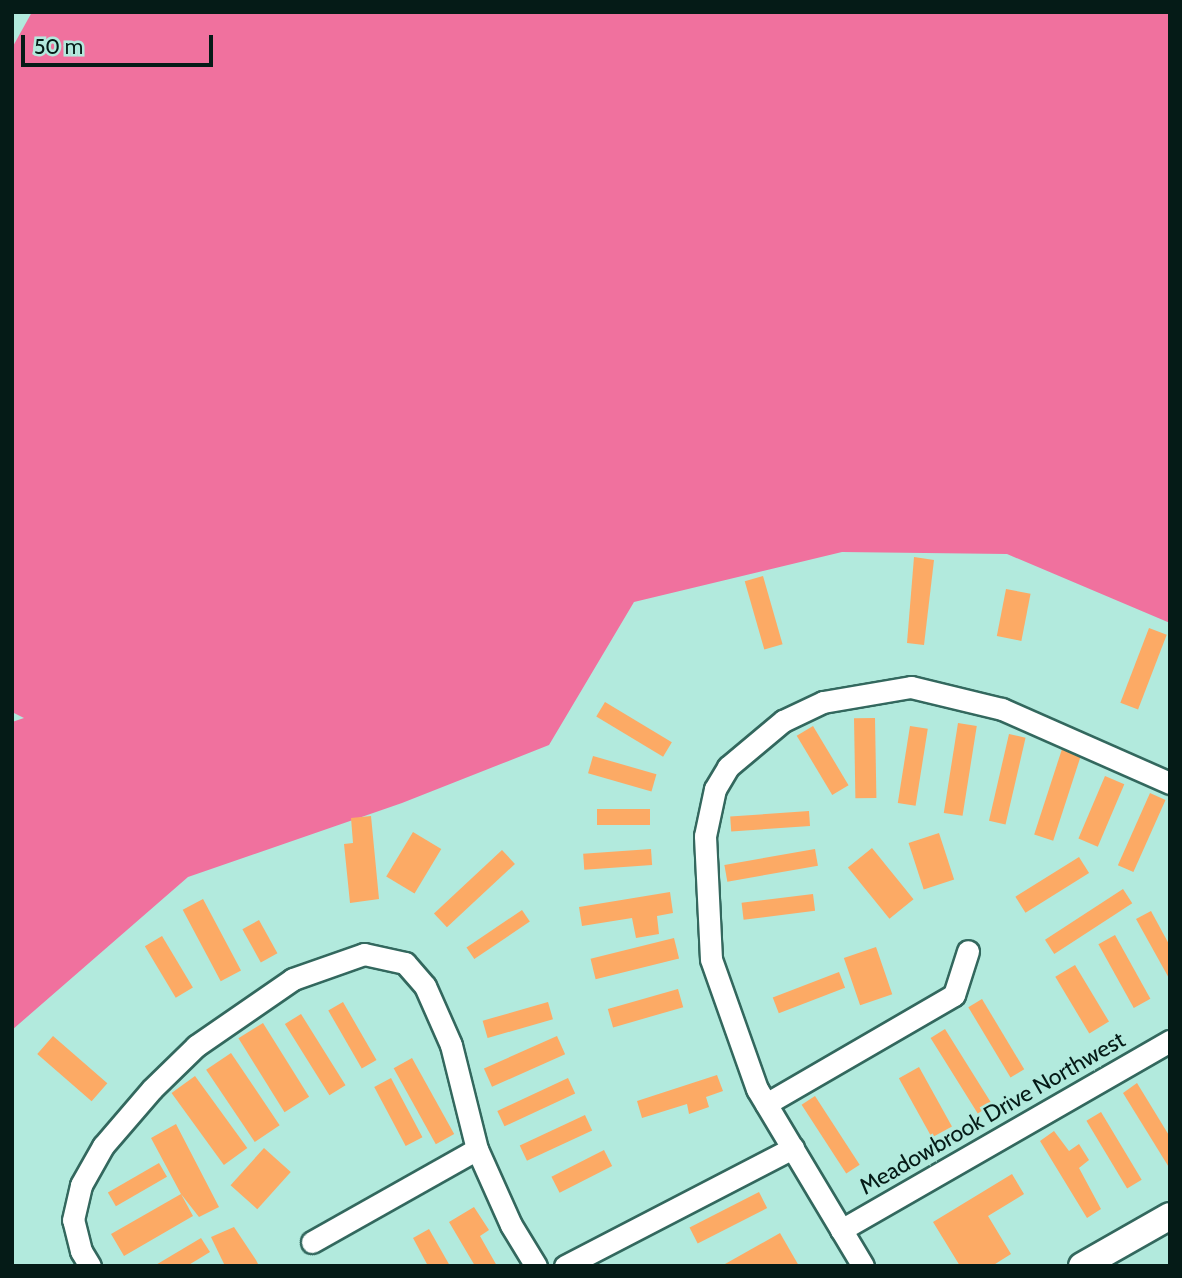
<!DOCTYPE html>
<style>
body{margin:0}
#map{position:relative;width:1182px;height:1278px;overflow:hidden;background:#b2eadd;font-family:Cabin,sans-serif}
div>[style]{position:absolute}
.forest>*{inset:0;background:#f0719e}
.building>*{inset:0;background:#fcaa65;transform-origin:0 0}
.roads{filter:drop-shadow(2px 0 #33685e) drop-shadow(-2px 0 #33685e) drop-shadow(0 2px #33685e) drop-shadow(0 -2px #33685e)}
.minor>*{height:21px;margin:-10.5px;padding:0 10.5px;transform-origin:10.5px;border-radius:10.5px;background:#fff}
.tertiary>*{height:26px;margin:-13px;padding:0 13px;transform-origin:13px;border-radius:13px;background:#fff}
span{translate:-50% -50%;white-space:nowrap;text-align:center;line-height:1.15;-webkit-text-stroke:5px #b2eadd;paint-order:stroke}
.street-label{font-size:23px;color:#051b17}
.frame{position:absolute;inset:0;border:14px solid #051b17;pointer-events:none}
.scale{position:absolute;left:21px;top:35px;width:192px;height:32px;box-sizing:border-box;border:4px solid #051b17;border-top:0;padding-left:9px;font-size:21px;line-height:24px;white-space:nowrap;color:#051b17;-webkit-text-stroke:5px #b2eadd;paint-order:stroke}
</style>
<div id="map">
<div class="forest">
<i style="clip-path:polygon(32px 12px,1170px 12px,1170px 623px,1007px 554px,842px 552px,634px 602px,549px 745px,402px 803px,188px 877px,12px 1030px,12px 722px,24px 718px,12px 712px,12px 48px)"></i>
</div>
<div class="building">
<i style="clip-path:polygon(914px 557px,934px 560px,924px 645px,907px 643px)"></i>
<i style="left:763px;top:576px;width:71px;height:19px;rotate:74deg"></i>
<i style="left:1006px;top:589px;width:25px;height:48px;rotate:11deg"></i>
<i style="left:1149px;top:628px;width:19px;height:80px;rotate:21deg"></i>
<i style="left:605px;top:702px;width:78px;height:17px;rotate:31deg"></i>
<i style="left:875px;top:718px;width:80px;height:21px;rotate:89deg"></i>
<i style="left:958px;top:723px;width:19px;height:91px;rotate:9deg"></i>
<i style="left:813px;top:726px;width:69px;height:19px;rotate:59deg"></i>
<i style="left:910px;top:726px;width:18px;height:78px;rotate:9deg"></i>
<i style="left:1009px;top:734px;width:17px;height:89px;rotate:13deg"></i>
<i style="left:1062px;top:749px;width:20px;height:90px;rotate:18deg"></i>
<i style="left:593px;top:756px;width:66px;height:18px;rotate:16deg"></i>
<i style="left:1105px;top:776px;width:21px;height:68px;rotate:23deg"></i>
<i style="left:1150px;top:793px;width:17px;height:79px;rotate:24deg"></i>
<i style="left:650px;top:809px;width:16px;height:53px;rotate:90deg"></i>
<i style="left:809px;top:811px;width:15px;height:79px;rotate:86deg"></i>
<i style="clip-path:polygon(371px 816px,379px 899px,350px 903px,344px 844px,353px 843px,351px 818px)"></i>
<i style="left:413px;top:832px;width:33px;height:52px;rotate:31deg"></i>
<i style="left:939px;top:833px;width:49px;height:32px;rotate:72deg"></i>
<i style="left:872px;top:848px;width:66px;height:31px;rotate:51deg"></i>
<i style="left:651px;top:849px;width:16px;height:68px;rotate:86deg"></i>
<i style="left:815px;top:849px;width:17px;height:92px;rotate:80deg"></i>
<i style="left:502px;top:850px;width:19px;height:93px;rotate:47deg"></i>
<i style="left:1079px;top:857px;width:19px;height:75px;rotate:58deg"></i>
<i style="left:1123px;top:889px;width:17px;height:93px;rotate:57deg"></i>
<i style="clip-path:polygon(670px 892px,673px 913px,657px 916px,659px 934px,636px 938px,632px 918px,582px 926px,579px 907px)"></i>
<i style="left:813px;top:894px;width:17px;height:72px;rotate:83deg"></i>
<i style="left:203px;top:899px;width:81px;height:23px;rotate:62deg"></i>
<i style="left:522px;top:910px;width:14px;height:67px;rotate:56deg"></i>
<i style="clip-path:polygon(1151px 911px,1170px 946px,1170px 980px,1136px 919px)"></i>
<i style="left:259px;top:920px;width:38px;height:19px;rotate:61deg"></i>
<i style="left:1115px;top:935px;width:73px;height:19px;rotate:61deg"></i>
<i style="left:162px;top:936px;width:60px;height:20px;rotate:59deg"></i>
<i style="left:674px;top:938px;width:21px;height:86px;rotate:76deg"></i>
<i style="left:876px;top:947px;width:50px;height:34px;rotate:71deg"></i>
<i style="left:1075px;top:965px;width:66px;height:23px;rotate:59deg"></i>
<i style="left:839px;top:972px;width:17px;height:71px;rotate:69deg"></i>
<i style="left:678px;top:989px;width:19px;height:73px;rotate:74deg"></i>
<i style="left:982px;top:999px;width:82px;height:16px;rotate:59deg"></i>
<i style="left:343px;top:1002px;width:67px;height:17px;rotate:60deg"></i>
<i style="left:548px;top:1002px;width:18px;height:68px;rotate:74deg"></i>
<i style="left:301px;top:1014px;width:84px;height:19px;rotate:58deg"></i>
<i style="left:263px;top:1023px;width:87px;height:29px;rotate:58deg"></i>
<i style="left:945px;top:1029px;width:89px;height:17px;rotate:58deg"></i>
<i style="left:53px;top:1036px;width:72px;height:24px;rotate:41deg"></i>
<i style="left:557px;top:1036px;width:20px;height:80px;rotate:66deg"></i>
<i style="left:231px;top:1053px;width:87px;height:30px;rotate:56deg"></i>
<i style="left:412px;top:1058px;width:87px;height:21px;rotate:61deg"></i>
<i style="left:919px;top:1067px;width:68px;height:23px;rotate:61deg"></i>
<i style="clip-path:polygon(717px 1075px,723px 1091px,706px 1097px,709px 1107px,689px 1114px,687px 1104px,642px 1118px,637px 1101px)"></i>
<i style="left:195px;top:1076px;width:89px;height:29px;rotate:54deg"></i>
<i style="left:391px;top:1078px;width:67px;height:19px;rotate:62deg"></i>
<i style="left:568px;top:1078px;width:17px;height:78px;rotate:65deg"></i>
<i style="clip-path:polygon(1137px 1083px,1170px 1137px,1170px 1169px,1123px 1093px)"></i>
<i style="left:815px;top:1096px;width:82px;height:16px;rotate:57deg"></i>
<i style="left:1101px;top:1112px;width:79px;height:17px;rotate:59deg"></i>
<i style="left:585px;top:1115px;width:17px;height:72px;rotate:65deg"></i>
<i style="clip-path:polygon(176px 1124px,219px 1207px,199px 1217px,181px 1194px,193px 1216px,124px 1256px,111px 1234px,181px 1194px,151px 1138px)"></i>
<i style="clip-path:polygon(1054px 1131px,1069px 1151px,1079px 1144px,1089px 1160px,1079px 1168px,1101px 1209px,1087px 1218px,1040px 1141px)"></i>
<i style="left:264px;top:1148px;width:36px;height:50px;rotate:42deg"></i>
<i style="left:604px;top:1150px;width:18px;height:59px;rotate:63deg"></i>
<i style="left:159px;top:1163px;width:16px;height:59px;rotate:60deg"></i>
<i style="clip-path:polygon(1012px 1174px,1024px 1194px,988px 1216px,1011px 1254px,992px 1266px,960px 1266px,933px 1222px)"></i>
<i style="left:759px;top:1192px;width:18px;height:78px;rotate:63deg"></i>
<i style="clip-path:polygon(474px 1207px,489px 1230px,480px 1236px,497px 1266px,475px 1266px,449px 1222px)"></i>
<i style="clip-path:polygon(234px 1227px,256px 1260px,259px 1266px,225px 1266px,211px 1237px)"></i>
<i style="clip-path:polygon(429px 1229px,450px 1266px,428px 1266px,413px 1238px)"></i>
<i style="clip-path:polygon(780px 1233px,799px 1266px,726px 1266px,725px 1264px)"></i>
<i style="clip-path:polygon(201px 1238px,210px 1252px,187px 1266px,154px 1266px)"></i>
</div>
<div class="roads">
<div class="minor">
<i style="left:766px;top:1104px;width:217px;rotate:-30.1deg"></i>
<i style="left:954px;top:995px;width:46px;rotate:-72.3deg"></i>
<i style="left:841px;top:1230px;width:379px;rotate:-29.9deg"></i>
<i style="left:312px;top:1242px;width:189px;rotate:-29.4deg"></i>
<i style="left:90px;top:1266px;width:17px;rotate:-121deg"></i>
<i style="left:81px;top:1251px;width:32px;rotate:-104deg"></i>
<i style="left:73px;top:1220px;width:36px;rotate:-77deg"></i>
<i style="left:81px;top:1185px;width:45px;rotate:-60.6deg"></i>
<i style="left:103px;top:1146px;width:75px;rotate:-49.3deg"></i>
<i style="left:152px;top:1089px;width:62px;rotate:-44.3deg"></i>
<i style="left:196px;top:1046px;width:118px;rotate:-34.6deg"></i>
<i style="left:293px;top:979px;width:75px;rotate:-19.4deg"></i>
<i style="left:364px;top:954px;width:42px;rotate:12.4deg"></i>
<i style="left:405px;top:963px;width:30px;rotate:49deg"></i>
<i style="left:425px;top:986px;width:64px;rotate:66.2deg"></i>
<i style="left:451px;top:1045px;width:107px;rotate:76deg"></i>
<i style="left:477px;top:1149px;width:83px;rotate:65.9deg"></i>
<i style="left:511px;top:1225px;width:48px;rotate:58.6deg"></i>
<i style="left:565px;top:1266px;width:257px;rotate:-27.4deg"></i>
<i style="left:863px;top:1266px;width:206px;rotate:-120.9deg"></i>
<i style="left:757px;top:1089px;width:138px;rotate:-109.5deg"></i>
<i style="left:711px;top:959px;width:123px;rotate:-92.8deg"></i>
<i style="left:705px;top:836px;width:48px;rotate:-78deg"></i>
<i style="left:715px;top:789px;width:26px;rotate:-59deg"></i>
<i style="left:728px;top:767px;width:72px;rotate:-39.9deg"></i>
<i style="left:783px;top:721px;width:44px;rotate:-25.4deg"></i>
<i style="left:823px;top:702px;width:89px;rotate:-9.7deg"></i>
<i style="left:911px;top:687px;width:94px;rotate:13.6deg"></i>
<i style="left:1002px;top:709px;width:184px;rotate:23.8deg"></i>
</div>
<div class="tertiary">
<i style="left:1082px;top:1266px;width:101px;rotate:-29.6deg"></i>
</div>
</div>
<div class="street-label">
<span style="left:992px;top:1113px;rotate:-30deg">Meadowbrook Drive Northwest</span>
</div>
<div class="frame"></div>
<div class="scale">50 m</div>
</div>
